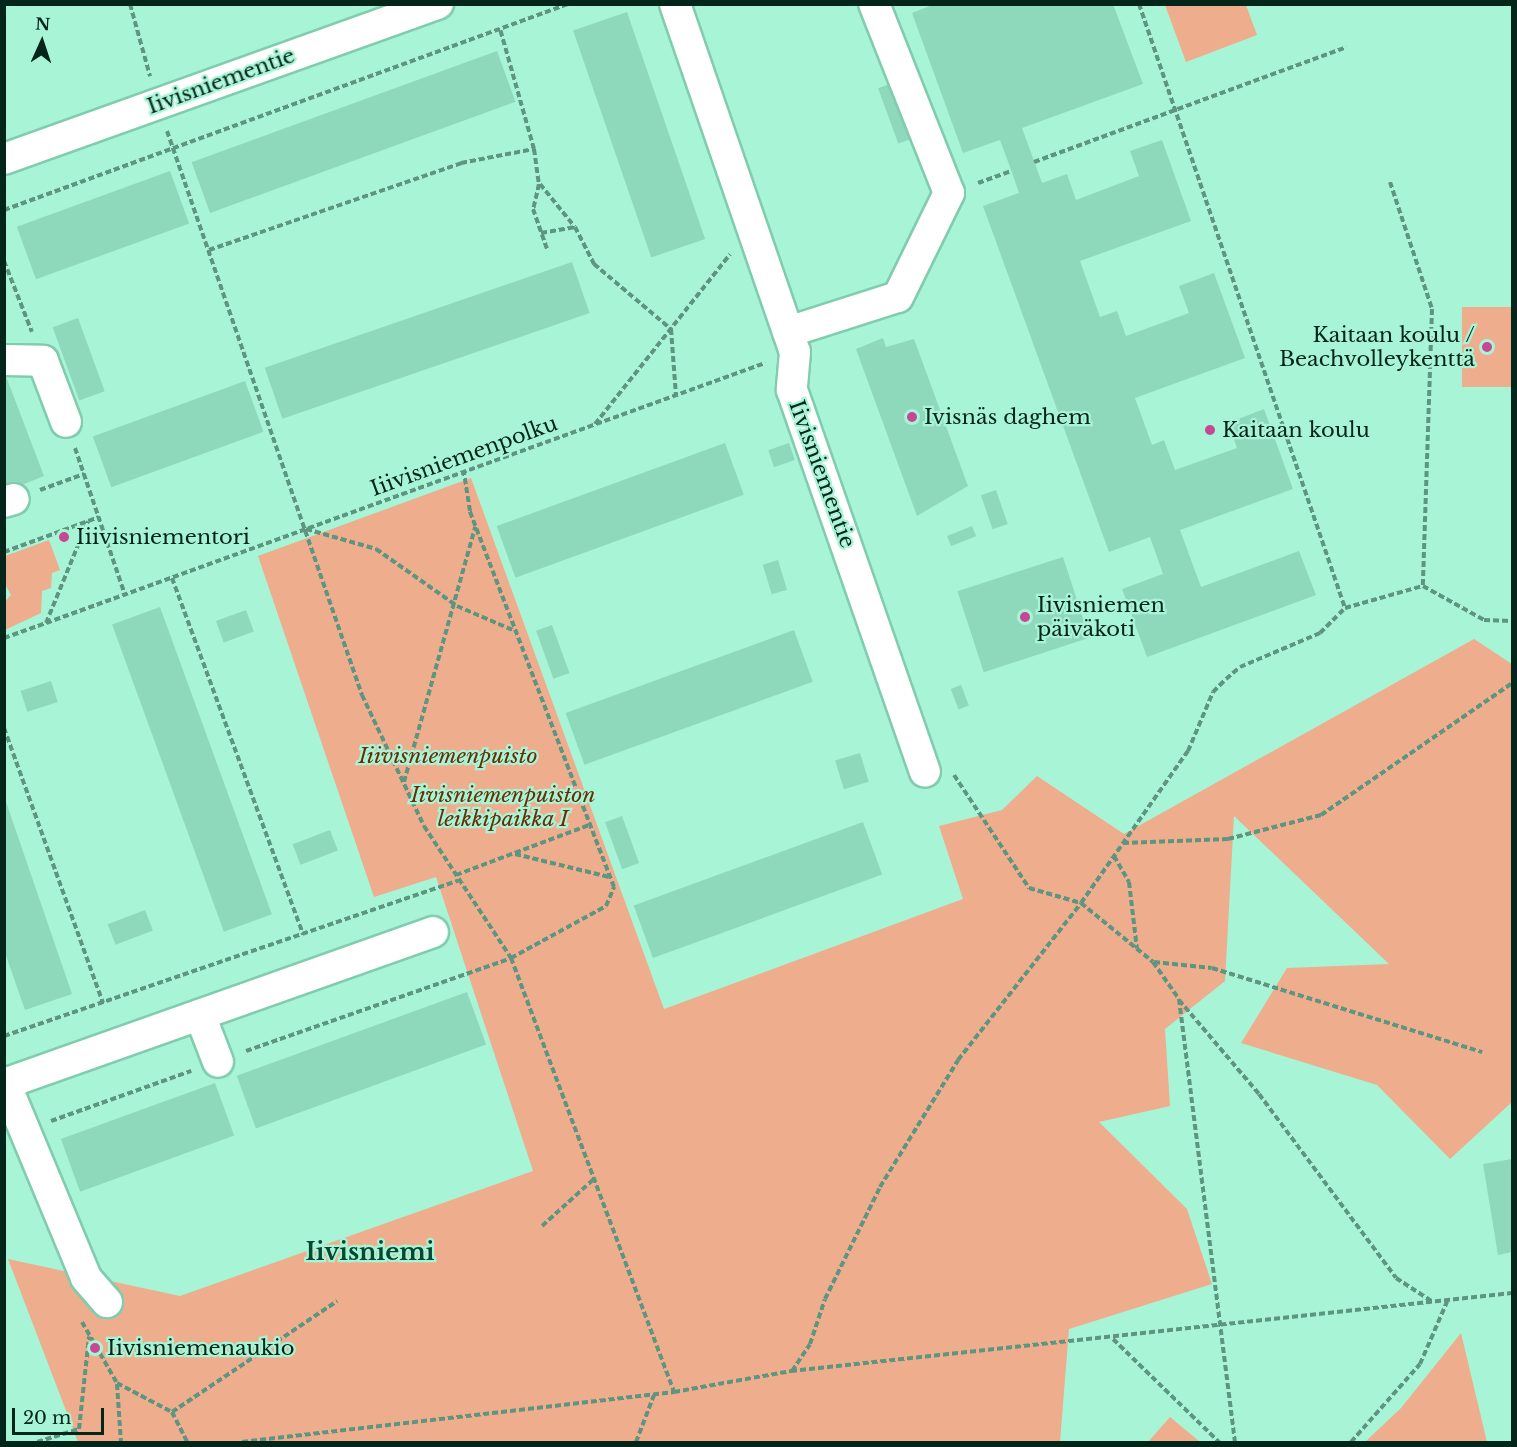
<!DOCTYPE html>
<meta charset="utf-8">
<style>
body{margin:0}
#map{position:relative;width:1517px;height:1447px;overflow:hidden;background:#a8f4d6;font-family:"Libre Baskerville",serif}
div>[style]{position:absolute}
.green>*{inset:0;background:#eead8d;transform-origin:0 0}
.building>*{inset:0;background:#8ed9bc;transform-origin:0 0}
.path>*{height:4px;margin-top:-2px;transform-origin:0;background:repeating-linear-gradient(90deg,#5d9580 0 6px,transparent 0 9px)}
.roads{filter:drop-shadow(2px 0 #81ccaf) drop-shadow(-2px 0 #81ccaf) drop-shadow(0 2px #81ccaf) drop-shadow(0 -2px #81ccaf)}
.minor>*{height:30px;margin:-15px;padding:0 15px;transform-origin:15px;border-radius:15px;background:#fff}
.dots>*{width:16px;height:16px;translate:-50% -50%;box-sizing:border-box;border:3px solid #a8f4d6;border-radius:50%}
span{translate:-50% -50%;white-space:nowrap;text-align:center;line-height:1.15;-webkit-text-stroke:4.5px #a8f4d6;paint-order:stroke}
.street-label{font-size:21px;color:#04251a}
.poi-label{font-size:21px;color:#04251a}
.right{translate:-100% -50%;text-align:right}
.left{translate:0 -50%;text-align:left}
.park-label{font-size:21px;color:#692c04;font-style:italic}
.quarter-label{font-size:24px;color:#064734;font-weight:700}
.frame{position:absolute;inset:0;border:6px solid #04251a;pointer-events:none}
.north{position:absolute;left:12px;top:12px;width:60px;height:60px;-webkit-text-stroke:4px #a8f4d6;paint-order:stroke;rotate:3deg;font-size:16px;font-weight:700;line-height:24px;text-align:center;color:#04251a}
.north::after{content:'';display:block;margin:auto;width:21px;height:27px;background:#04251a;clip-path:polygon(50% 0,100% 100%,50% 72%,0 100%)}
.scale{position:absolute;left:12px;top:1408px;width:92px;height:27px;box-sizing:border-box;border:3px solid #04251a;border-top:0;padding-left:8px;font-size:18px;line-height:21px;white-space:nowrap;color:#04251a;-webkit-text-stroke:4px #a8f4d6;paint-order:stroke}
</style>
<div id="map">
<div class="green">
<i style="clip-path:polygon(1165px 5px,1246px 5px,1257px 35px,1186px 62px)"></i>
<i style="left:1512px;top:307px;width:80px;height:50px;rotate:90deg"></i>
<i style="clip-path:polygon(471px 478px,664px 1009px,963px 899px,939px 826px,1002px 810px,1037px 776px,1124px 834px,1474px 639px,1512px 664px,1512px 1102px,1450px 1159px,1377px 1085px,1241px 1043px,1287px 968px,1389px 964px,1234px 816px,1225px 981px,1165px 1029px,1170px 1106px,1099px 1122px,1187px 1209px,1212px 1284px,1069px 1329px,1060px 1442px,78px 1442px,8px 1259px,180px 1296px,533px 1171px,436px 877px,374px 897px,258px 556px)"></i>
<i style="clip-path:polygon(49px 540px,60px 570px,52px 573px,51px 588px,42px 591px,41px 613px,5px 630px,5px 601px,11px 595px,5px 584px,5px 556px)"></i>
<i style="clip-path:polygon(1461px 1333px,1487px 1442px,1365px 1442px,1401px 1408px)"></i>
<i style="clip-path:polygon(1170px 1417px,1200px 1442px,1148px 1442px)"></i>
</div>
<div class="building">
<i style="clip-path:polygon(935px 4px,1113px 4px,1143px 84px,1022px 128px,1042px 183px,1067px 174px,1076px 200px,1139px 176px,1130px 151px,1162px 140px,1191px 221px,1080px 261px,1100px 317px,1117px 311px,1126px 336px,1189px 313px,1179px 286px,1214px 273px,1245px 358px,1135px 398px,1152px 445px,1164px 440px,1175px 470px,1237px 448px,1228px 423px,1264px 409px,1293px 489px,1180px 530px,1201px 587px,1299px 551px,1316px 595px,1147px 657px,1122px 589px,1163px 574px,1150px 537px,1109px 552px,983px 206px,1019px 193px,1010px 167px,1000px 140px,963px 153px,912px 13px)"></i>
<i style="left:627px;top:12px;width:240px;height:57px;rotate:71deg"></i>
<i style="left:497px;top:51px;width:54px;height:325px;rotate:70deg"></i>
<i style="left:895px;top:82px;width:59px;height:18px;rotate:70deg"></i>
<i style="left:170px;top:171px;width:56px;height:163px;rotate:70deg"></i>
<i style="left:572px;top:262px;width:54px;height:325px;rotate:71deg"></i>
<i style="left:78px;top:318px;width:78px;height:27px;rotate:70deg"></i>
<i style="clip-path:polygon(883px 338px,886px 347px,914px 339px,968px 486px,917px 516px,856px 349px)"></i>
<i style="clip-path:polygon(4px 371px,44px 476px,4px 492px)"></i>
<i style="left:245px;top:381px;width:54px;height:162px;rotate:70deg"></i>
<i style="left:725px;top:443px;width:55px;height:243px;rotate:70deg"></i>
<i style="left:789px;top:443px;width:18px;height:22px;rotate:71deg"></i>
<i style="left:996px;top:490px;width:36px;height:16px;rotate:71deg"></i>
<i style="left:972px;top:526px;width:11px;height:27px;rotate:68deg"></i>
<i style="left:1063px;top:557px;width:85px;height:111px;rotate:72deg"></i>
<i style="left:778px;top:560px;width:31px;height:16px;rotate:73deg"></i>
<i style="left:160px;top:607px;width:327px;height:51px;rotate:70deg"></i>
<i style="left:246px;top:610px;width:23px;height:32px;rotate:70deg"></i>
<i style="left:552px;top:625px;width:51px;height:17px;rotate:70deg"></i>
<i style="left:794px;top:630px;width:55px;height:243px;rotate:70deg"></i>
<i style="left:51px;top:681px;width:22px;height:32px;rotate:72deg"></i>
<i style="left:961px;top:685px;width:22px;height:11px;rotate:69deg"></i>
<i style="left:860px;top:753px;width:30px;height:26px;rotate:73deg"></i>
<i style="clip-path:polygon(4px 796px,72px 994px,25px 1010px,4px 950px)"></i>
<i style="left:622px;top:816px;width:50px;height:18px;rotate:70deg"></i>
<i style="left:863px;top:822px;width:56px;height:244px;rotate:70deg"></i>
<i style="left:330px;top:830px;width:22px;height:40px;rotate:69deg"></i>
<i style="left:145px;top:910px;width:22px;height:40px;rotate:69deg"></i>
<i style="left:467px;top:992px;width:56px;height:245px;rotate:70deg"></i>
<i style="left:215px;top:1083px;width:56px;height:164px;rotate:70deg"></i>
<i style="clip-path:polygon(1512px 1159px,1512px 1252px,1498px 1255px,1483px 1164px)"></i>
</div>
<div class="path">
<i style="left:130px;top:4px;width:75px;rotate:74.5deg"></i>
<i style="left:1139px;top:4px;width:638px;rotate:71.17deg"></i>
<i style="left:167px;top:131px;width:597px;rotate:70.93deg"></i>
<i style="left:362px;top:695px;width:145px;rotate:64.7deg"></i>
<i style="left:424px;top:826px;width:158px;rotate:56.6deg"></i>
<i style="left:511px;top:958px;width:464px;rotate:69.4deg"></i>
<i style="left:534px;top:149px;width:35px;rotate:82deg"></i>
<i style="left:539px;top:184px;width:26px;rotate:103deg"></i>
<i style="left:533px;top:209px;width:42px;rotate:70.7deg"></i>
<i style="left:1034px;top:162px;width:333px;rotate:-20.2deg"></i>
<i style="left:1390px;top:182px;width:134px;rotate:71.7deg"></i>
<i style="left:1432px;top:309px;width:277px;rotate:91.9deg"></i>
<i style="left:978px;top:183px;width:35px;rotate:-20deg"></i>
<i style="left:540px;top:184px;width:55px;rotate:50.9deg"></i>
<i style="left:4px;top:210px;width:600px;rotate:-20.06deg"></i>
<i style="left:541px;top:233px;width:35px;rotate:-10deg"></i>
<i style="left:575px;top:227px;width:42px;rotate:62.8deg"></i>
<i style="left:594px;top:264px;width:101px;rotate:40.2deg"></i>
<i style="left:671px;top:329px;width:66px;rotate:85.7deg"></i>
<i style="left:209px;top:250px;width:267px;rotate:-19deg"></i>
<i style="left:461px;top:163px;width:74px;rotate:-10.9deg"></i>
<i style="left:534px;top:149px;width:125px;rotate:-105.8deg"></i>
<i style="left:4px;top:261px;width:76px;rotate:68.5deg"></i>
<i style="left:595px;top:424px;width:217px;rotate:-51.5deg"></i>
<i style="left:75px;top:448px;width:155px;rotate:71.2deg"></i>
<i style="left:40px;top:490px;width:47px;rotate:-20deg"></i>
<i style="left:306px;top:529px;width:73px;rotate:15.9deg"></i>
<i style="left:376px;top:549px;width:99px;rotate:35.1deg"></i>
<i style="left:457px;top:606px;width:63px;rotate:23.3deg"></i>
<i style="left:4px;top:552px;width:101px;rotate:-20.2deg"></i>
<i style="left:172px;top:578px;width:380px;rotate:69.8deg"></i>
<i style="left:46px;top:623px;width:765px;rotate:-19.88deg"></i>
<i style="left:4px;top:638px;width:45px;rotate:-19.7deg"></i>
<i style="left:46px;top:623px;width:110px;rotate:-67.6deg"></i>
<i style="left:4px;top:728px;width:292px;rotate:70.2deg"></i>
<i style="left:954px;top:775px;width:136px;rotate:56.4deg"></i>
<i style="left:1029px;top:888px;width:54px;rotate:16.1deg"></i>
<i style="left:1081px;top:903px;width:93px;rotate:39.3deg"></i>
<i style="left:1153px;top:962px;width:45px;rotate:54.9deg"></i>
<i style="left:1179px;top:999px;width:447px;rotate:82.8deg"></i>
<i style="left:404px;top:782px;width:265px;rotate:-74.4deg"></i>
<i style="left:1123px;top:843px;width:105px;rotate:-2.2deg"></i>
<i style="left:1228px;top:839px;width:96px;rotate:-14.5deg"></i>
<i style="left:1321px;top:815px;width:232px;rotate:-34.6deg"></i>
<i style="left:515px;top:854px;width:97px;rotate:13.7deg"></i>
<i style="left:1114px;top:856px;width:30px;rotate:60deg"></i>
<i style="left:1129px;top:882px;width:67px;rotate:83.2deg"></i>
<i style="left:456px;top:875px;width:142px;rotate:-20.6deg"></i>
<i style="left:1154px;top:962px;width:58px;rotate:5.9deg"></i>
<i style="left:1212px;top:968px;width:283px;rotate:17.3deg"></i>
<i style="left:1179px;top:1000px;width:123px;rotate:49.6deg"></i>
<i style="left:1259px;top:1094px;width:229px;rotate:53.3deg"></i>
<i style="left:1396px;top:1278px;width:44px;rotate:33deg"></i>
<i style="left:4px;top:1036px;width:480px;rotate:-18.9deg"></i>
<i style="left:246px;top:1051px;width:281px;rotate:-19.3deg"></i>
<i style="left:511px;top:958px;width:108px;rotate:-28.7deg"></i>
<i style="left:606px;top:906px;width:21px;rotate:-67deg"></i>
<i style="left:614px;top:887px;width:403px;rotate:-111deg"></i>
<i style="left:470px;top:511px;width:39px;rotate:-99deg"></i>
<i style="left:51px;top:1121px;width:149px;rotate:-19.7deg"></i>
<i style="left:542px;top:1226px;width:72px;rotate:-42.2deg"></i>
<i style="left:82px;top:1322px;width:70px;rotate:60.2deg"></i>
<i style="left:117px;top:1383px;width:62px;rotate:27.8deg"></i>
<i style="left:172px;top:1412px;width:34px;rotate:63deg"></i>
<i style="left:1113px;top:1339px;width:148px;rotate:44.2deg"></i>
<i style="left:792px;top:1371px;width:32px;rotate:-56deg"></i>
<i style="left:810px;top:1344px;width:47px;rotate:-71.6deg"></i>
<i style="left:825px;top:1299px;width:125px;rotate:-63.8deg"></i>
<i style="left:880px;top:1187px;width:149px;rotate:-58.4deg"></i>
<i style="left:958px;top:1060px;width:199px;rotate:-51.9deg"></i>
<i style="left:1081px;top:903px;width:186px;rotate:-54.9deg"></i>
<i style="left:1188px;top:751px;width:64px;rotate:-67deg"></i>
<i style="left:1213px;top:692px;width:18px;rotate:-45deg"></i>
<i style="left:1226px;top:679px;width:18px;rotate:-41deg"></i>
<i style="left:1240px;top:667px;width:87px;rotate:-23deg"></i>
<i style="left:1320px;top:633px;width:35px;rotate:-45deg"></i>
<i style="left:1345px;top:608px;width:81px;rotate:-15.8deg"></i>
<i style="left:1423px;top:586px;width:70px;rotate:29.1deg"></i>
<i style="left:1484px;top:620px;width:28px;rotate:2deg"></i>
<i style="left:117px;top:1384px;width:58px;rotate:86.1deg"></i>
<i style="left:172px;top:1412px;width:199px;rotate:-33.9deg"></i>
<i style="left:37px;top:1442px;width:44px;rotate:-17.2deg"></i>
<i style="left:79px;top:1429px;width:93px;rotate:-83.8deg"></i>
<i style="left:242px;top:1442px;width:435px;rotate:-6.6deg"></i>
<i style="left:674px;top:1392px;width:119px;rotate:-10.2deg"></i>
<i style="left:791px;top:1371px;width:725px;rotate:-6.17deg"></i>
<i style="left:636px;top:1442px;width:50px;rotate:-69deg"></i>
<i style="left:1351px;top:1442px;width:104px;rotate:-48.5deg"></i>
<i style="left:1420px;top:1364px;width:68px;rotate:-66.5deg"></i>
</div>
<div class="roads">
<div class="minor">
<i style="left:675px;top:4px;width:368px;rotate:71deg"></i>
<i style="left:795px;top:352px;width:38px;rotate:95deg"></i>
<i style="left:792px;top:390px;width:404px;rotate:70.8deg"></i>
<i style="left:4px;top:159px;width:461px;rotate:-19.7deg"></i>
<i style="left:788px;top:332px;width:115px;rotate:-17.7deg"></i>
<i style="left:898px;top:297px;width:116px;rotate:-63.9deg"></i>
<i style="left:949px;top:193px;width:203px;rotate:-111.6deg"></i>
<i style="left:4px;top:360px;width:39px;rotate:1deg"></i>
<i style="left:43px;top:361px;width:65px;rotate:69.3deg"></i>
<i style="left:4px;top:502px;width:10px;rotate:-17deg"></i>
<i style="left:200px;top:1015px;width:50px;rotate:69deg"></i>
<i style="left:5px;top:1083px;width:211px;rotate:67.4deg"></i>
<i style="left:86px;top:1278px;width:32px;rotate:49deg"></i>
<i style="left:4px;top:1084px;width:455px;rotate:-19.5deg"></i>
</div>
</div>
<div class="dots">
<i style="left:1487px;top:347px;background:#c64792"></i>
<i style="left:912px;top:417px;background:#c64792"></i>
<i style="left:1210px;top:430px;background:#c64792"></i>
<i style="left:64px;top:537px;background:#c64792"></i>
<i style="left:1025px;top:617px;background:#c64792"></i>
<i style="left:95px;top:1348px;background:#c64792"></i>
</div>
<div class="street-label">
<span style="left:221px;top:81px;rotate:-20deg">Iivisniementie</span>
<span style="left:464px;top:456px;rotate:-20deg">Iiivisniemenpolku</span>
<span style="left:822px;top:474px;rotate:70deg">Iivisniementie</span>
</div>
<div class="poi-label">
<span class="right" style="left:1475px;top:347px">Kaitaan koulu /<br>Beachvolleykenttä</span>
<span class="left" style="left:924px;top:417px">Ivisnäs daghem</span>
<span class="left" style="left:1222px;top:430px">Kaitaan koulu</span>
<span class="left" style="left:76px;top:537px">Iiivisniementori</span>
<span class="left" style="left:1037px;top:617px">Iivisniemen<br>päiväkoti</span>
<span class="left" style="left:107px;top:1348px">Iivisniemenaukio</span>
</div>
<div class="park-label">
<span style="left:448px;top:756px">Iiivisniemenpuisto</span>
<span style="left:503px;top:807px">Iivisniemenpuiston<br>leikkipaikka I</span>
</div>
<div class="quarter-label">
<span style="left:370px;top:1252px">Iivisniemi</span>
</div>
<div class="frame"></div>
<div class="north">N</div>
<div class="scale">20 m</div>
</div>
